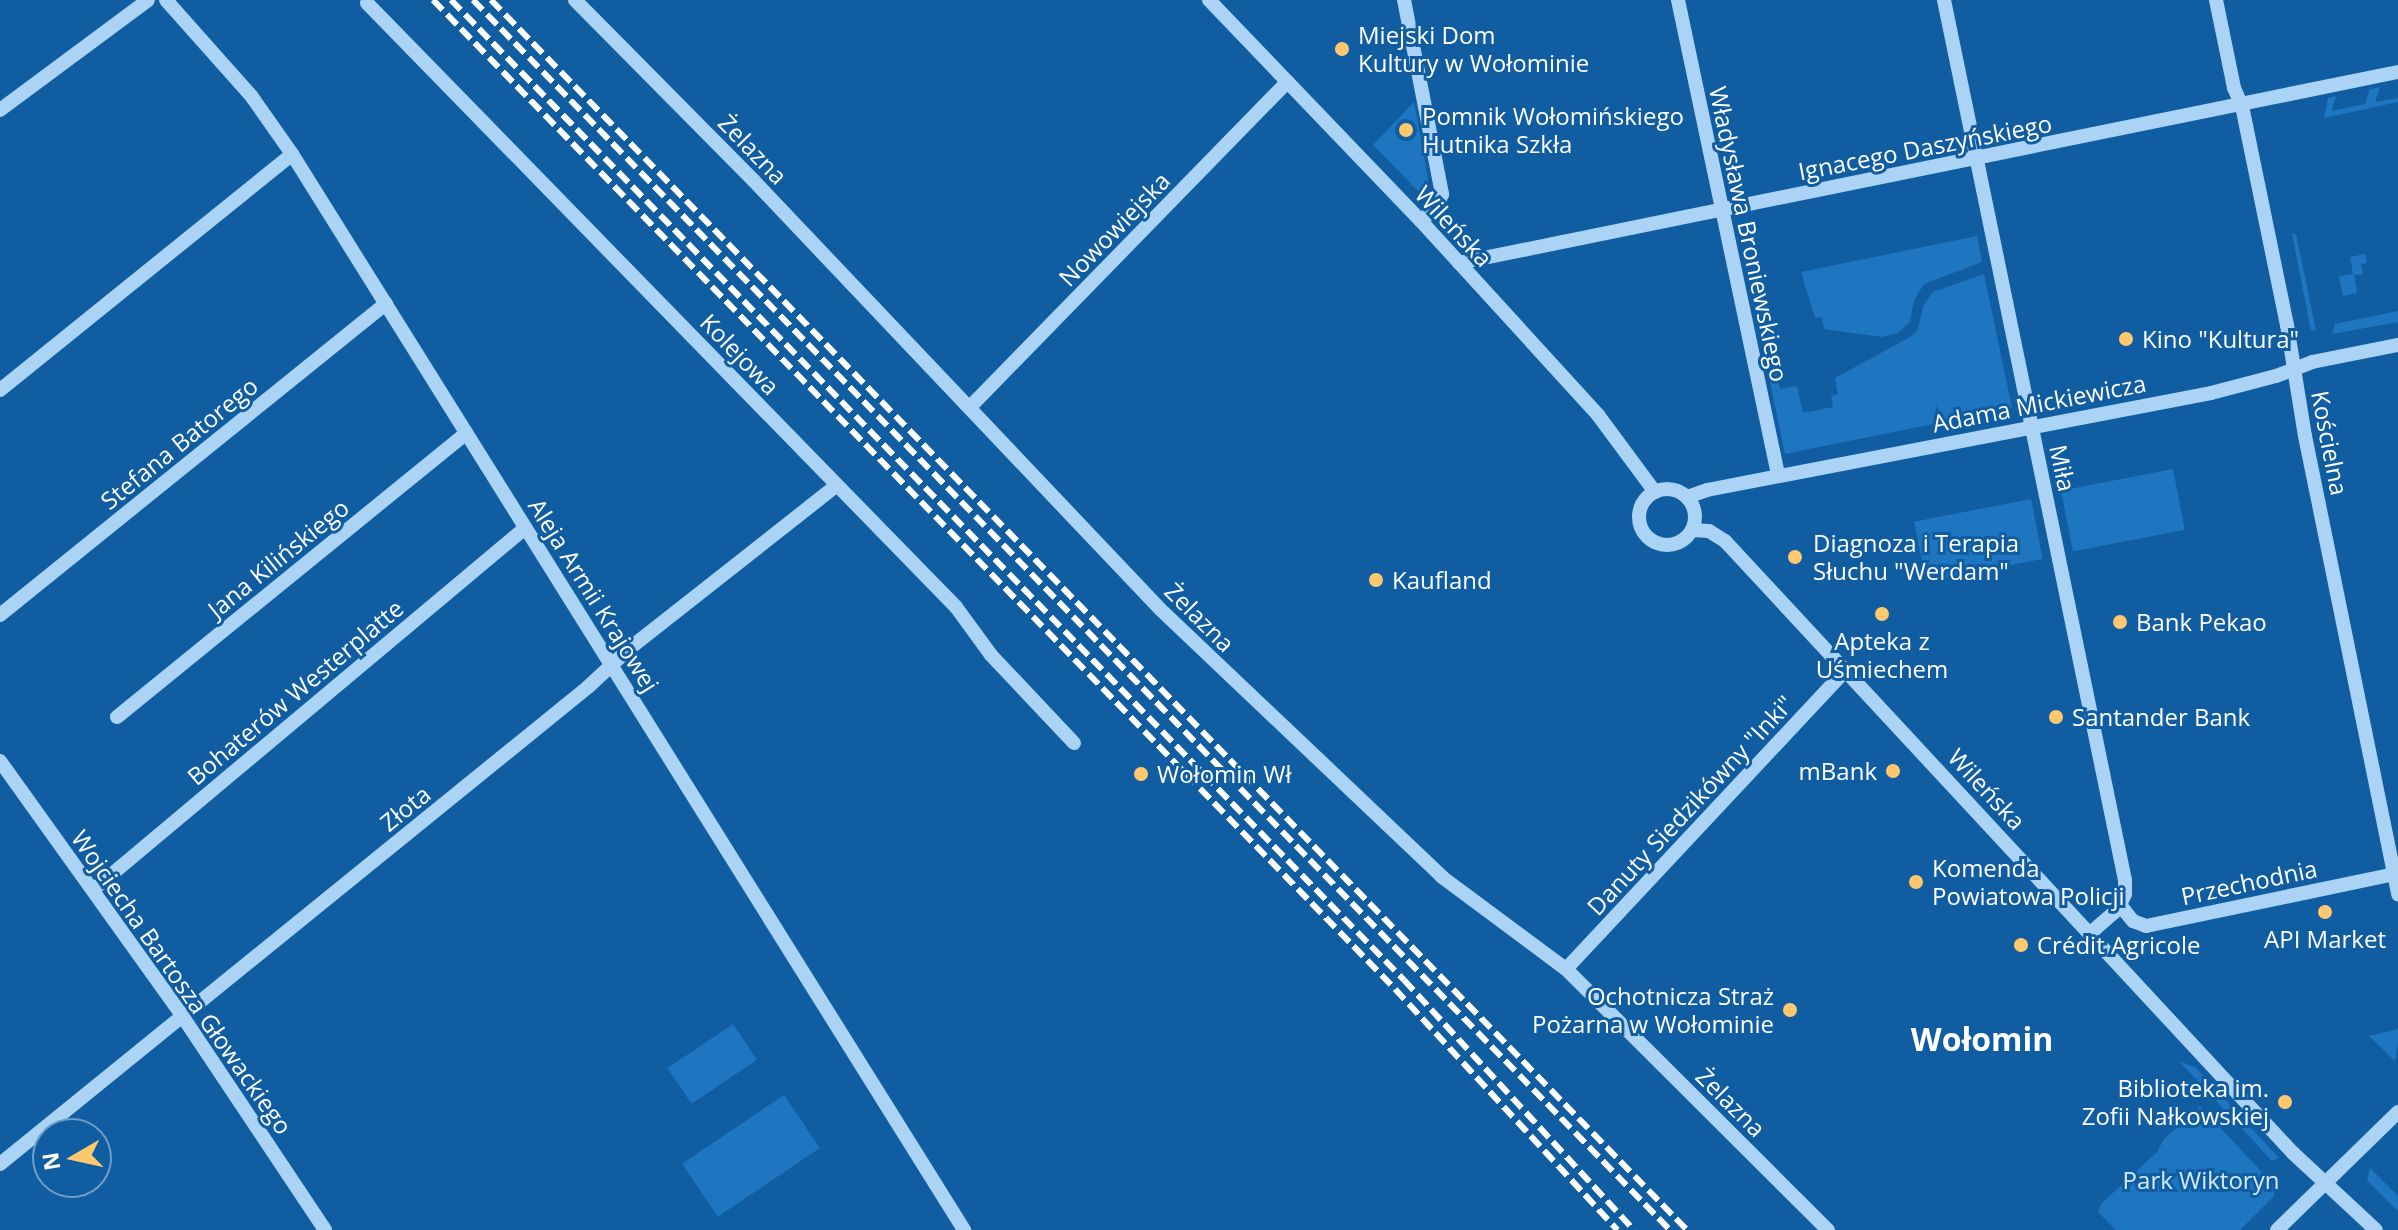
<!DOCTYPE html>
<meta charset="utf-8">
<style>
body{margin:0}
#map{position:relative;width:2398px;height:1230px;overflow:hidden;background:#105da2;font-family:"Open Sans",sans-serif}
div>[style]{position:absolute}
.green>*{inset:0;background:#1f76c0;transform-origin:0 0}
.minor>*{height:14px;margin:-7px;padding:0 7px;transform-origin:7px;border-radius:7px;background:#aad3f6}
.minor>.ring{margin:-7px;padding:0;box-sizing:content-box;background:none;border:14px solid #aad3f6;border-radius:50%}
.rail>*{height:6px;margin-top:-3px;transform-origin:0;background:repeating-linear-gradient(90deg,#fff 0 14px,transparent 0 20px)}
.dots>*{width:22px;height:22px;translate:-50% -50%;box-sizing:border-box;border:4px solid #105da2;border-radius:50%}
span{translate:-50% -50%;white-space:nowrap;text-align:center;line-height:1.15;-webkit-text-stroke:6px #105da2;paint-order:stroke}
.poi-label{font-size:24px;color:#fff}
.left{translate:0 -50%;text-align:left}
.right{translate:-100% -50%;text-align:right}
.street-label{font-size:24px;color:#fff}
.park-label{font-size:24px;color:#d3ebfe}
.district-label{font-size:32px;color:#fff;font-weight:700}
.north{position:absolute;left:32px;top:1118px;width:80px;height:80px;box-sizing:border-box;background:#105da2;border:2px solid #709ec7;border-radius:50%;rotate:261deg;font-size:22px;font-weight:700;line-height:32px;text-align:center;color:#fff}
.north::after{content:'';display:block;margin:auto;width:28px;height:36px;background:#ffc86f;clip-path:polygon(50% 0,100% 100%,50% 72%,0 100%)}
</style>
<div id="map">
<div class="green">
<i style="clip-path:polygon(2380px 87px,2375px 102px,2398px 98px,2398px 102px,2324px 118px,2328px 98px,2336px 96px,2332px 111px,2365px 104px,2370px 89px)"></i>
<i style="clip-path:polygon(1414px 102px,1428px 179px,1427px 191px,1421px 194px,1373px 145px)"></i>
<i style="clip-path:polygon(2296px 234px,2316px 330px,2311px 331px,2292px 234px)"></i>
<i style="clip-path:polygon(1977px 236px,1982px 262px,1924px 284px,1914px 300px,1910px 322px,1898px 333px,1882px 337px,1824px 329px,1822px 317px,1815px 318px,1801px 272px)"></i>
<i style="clip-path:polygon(2365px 254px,2367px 263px,2361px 264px,2363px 274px,2354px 275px,2357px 293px,2343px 296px,2339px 276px,2353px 274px,2350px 257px)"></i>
<i style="clip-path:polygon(1984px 274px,2012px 408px,1785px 454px,1766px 363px,1774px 362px,1780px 389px,1797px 386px,1803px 413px,1833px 407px,1831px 396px,1838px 394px,1835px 378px,1910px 337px,1917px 331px,1924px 304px,1933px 292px)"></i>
<i style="clip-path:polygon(2398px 311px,2398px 322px,2332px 334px,2335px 324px)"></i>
<i style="left:2173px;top:469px;width:62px;height:114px;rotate:79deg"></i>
<i style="left:2031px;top:499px;width:61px;height:119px;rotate:79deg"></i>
<i style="left:733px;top:1024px;width:43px;height:79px;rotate:56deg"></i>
<i style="clip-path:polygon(2398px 1029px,2398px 1043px,2395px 1061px,2369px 1036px)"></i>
<i style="clip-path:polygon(2179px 1061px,2195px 1067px,2279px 1158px,2272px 1161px)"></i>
<i style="left:784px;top:1095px;width:64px;height:123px;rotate:56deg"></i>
<i style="clip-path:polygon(2200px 1106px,2274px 1185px,2274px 1196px,2240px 1230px,2116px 1230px,2098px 1212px,2101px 1204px,2157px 1152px,2164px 1139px)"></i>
<i style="clip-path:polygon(2370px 1168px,2398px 1196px,2398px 1211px,2367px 1180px)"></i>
</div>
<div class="minor">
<i style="left:166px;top:0;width:130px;rotate:48.4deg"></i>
<i style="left:252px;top:97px;width:70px;rotate:54.9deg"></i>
<i style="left:292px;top:154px;width:1269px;rotate:58.01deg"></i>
<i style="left:575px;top:0;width:255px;rotate:45.3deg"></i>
<i style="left:754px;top:181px;width:590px;rotate:46.51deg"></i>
<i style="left:1160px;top:609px;width:389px;rotate:43.5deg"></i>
<i style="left:1442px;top:877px;width:154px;rotate:36.6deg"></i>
<i style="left:1566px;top:969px;width:370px;rotate:44.9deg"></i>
<i style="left:1209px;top:0;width:306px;rotate:46.2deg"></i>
<i style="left:1421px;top:221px;width:263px;rotate:47.6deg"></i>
<i style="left:1598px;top:415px;width:96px;rotate:53.5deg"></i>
<i style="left:1404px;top:0;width:198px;rotate:78.9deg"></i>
<i style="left:1442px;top:194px;width:13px;rotate:113deg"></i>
<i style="left:1437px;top:206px;width:22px;rotate:137deg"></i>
<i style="left:1678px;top:0;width:486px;rotate:78.1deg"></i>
<i style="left:1944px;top:0;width:898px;rotate:78.38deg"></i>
<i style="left:2125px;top:880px;width:14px;rotate:90deg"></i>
<i style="left:2125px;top:894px;width:17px;rotate:115deg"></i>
<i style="left:2118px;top:909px;width:37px;rotate:139deg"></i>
<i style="left:2216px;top:0;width:90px;rotate:78.4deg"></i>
<i style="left:2234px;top:88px;width:20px;rotate:66deg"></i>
<i style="left:2242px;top:106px;width:224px;rotate:78.4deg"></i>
<i style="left:2287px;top:325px;width:112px;rotate:80.8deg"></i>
<i style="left:2305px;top:436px;width:468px;rotate:78.5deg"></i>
<i style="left:367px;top:3px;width:844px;rotate:45.72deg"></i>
<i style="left:956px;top:607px;width:59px;rotate:53.9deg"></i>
<i style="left:991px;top:655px;width:121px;rotate:46.7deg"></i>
<i style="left:0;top:110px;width:184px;rotate:-36.6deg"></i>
<i style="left:1459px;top:263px;width:958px;rotate:-11.5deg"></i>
<i style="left:0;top:390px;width:375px;rotate:-38.9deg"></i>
<i style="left:971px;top:406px;width:453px;rotate:-45.7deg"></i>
<i class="ring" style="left:1639px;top:489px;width:42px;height:42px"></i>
<i style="left:1687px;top:497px;width:21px;rotate:-19deg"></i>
<i style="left:1707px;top:490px;width:513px;rotate:-10.89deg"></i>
<i style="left:2211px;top:393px;width:67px;rotate:-14.7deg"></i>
<i style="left:2276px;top:376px;width:39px;rotate:-21deg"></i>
<i style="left:2312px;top:362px;width:88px;rotate:-11.2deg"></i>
<i style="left:1692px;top:530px;width:17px;rotate:3deg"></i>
<i style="left:1709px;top:531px;width:19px;rotate:32deg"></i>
<i style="left:1725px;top:541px;width:835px;rotate:47.14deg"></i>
<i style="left:2293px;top:1153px;width:113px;rotate:42.9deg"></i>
<i style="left:0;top:615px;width:496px;rotate:-38.9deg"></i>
<i style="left:117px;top:717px;width:450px;rotate:-39.1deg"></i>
<i style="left:0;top:761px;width:315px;rotate:54.4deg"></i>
<i style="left:183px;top:1017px;width:256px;rotate:56.3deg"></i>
<i style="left:93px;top:890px;width:564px;rotate:-39.96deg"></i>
<i style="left:2120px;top:905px;width:21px;rotate:51deg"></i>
<i style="left:2133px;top:921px;width:14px;rotate:21deg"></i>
<i style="left:2146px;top:926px;width:253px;rotate:-11.8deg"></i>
<i style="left:1566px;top:969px;width:410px;rotate:-46.9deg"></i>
<i style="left:0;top:1164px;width:757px;rotate:-39.05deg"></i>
<i style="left:588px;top:687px;width:57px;rotate:-42.9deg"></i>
<i style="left:630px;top:648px;width:263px;rotate:-38.2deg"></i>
<i style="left:2277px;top:1230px;width:169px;rotate:-44.3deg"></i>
</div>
<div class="rail">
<i style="left:433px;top:0;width:1380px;rotate:45.79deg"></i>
<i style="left:1395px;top:989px;width:328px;rotate:47.3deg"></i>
<i style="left:451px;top:0;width:1367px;rotate:45.8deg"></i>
<i style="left:1404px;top:980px;width:340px;rotate:47.4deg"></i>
<i style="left:473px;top:0;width:1716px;rotate:45.78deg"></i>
<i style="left:491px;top:0;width:1716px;rotate:45.8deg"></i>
</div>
<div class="dots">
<i style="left:1342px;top:49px;background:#ffc86f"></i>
<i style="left:1406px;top:130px;background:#ffc86f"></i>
<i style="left:2126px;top:339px;background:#ffc86f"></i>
<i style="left:1795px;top:557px;background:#ffc86f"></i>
<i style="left:1376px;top:580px;background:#ffc86f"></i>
<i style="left:1882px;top:614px;background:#ffc86f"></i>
<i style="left:2120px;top:622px;background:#ffc86f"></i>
<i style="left:2056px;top:717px;background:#ffc86f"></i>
<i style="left:1893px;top:771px;background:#ffc86f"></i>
<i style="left:1141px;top:774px;background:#ffc86f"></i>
<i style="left:1916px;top:882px;background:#ffc86f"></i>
<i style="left:2325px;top:912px;background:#ffc86f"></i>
<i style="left:2021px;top:945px;background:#ffc86f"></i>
<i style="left:1790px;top:1010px;background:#ffc86f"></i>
<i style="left:2285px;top:1102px;background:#ffc86f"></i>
</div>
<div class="poi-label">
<span class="left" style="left:1358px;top:49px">Miejski Dom<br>Kultury w Wołominie</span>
<span class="left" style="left:1422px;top:130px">Pomnik Wołomińskiego<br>Hutnika Szkła</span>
<span class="left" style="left:2142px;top:339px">Kino "Kultura"</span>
<span class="left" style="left:1813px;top:557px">Diagnoza i Terapia<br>Słuchu "Werdam"</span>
<span class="left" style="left:1392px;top:580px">Kaufland</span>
<span class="left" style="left:2136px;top:622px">Bank Pekao</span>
<span style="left:1882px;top:655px">Apteka z<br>Uśmiechem</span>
<span class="left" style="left:2072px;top:717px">Santander Bank</span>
<span class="right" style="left:1877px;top:771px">mBank</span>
<span class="left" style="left:1157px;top:774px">Wołomin Wł</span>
<span class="left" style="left:1932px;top:882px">Komenda<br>Powiatowa Policji</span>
<span style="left:2325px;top:939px">API Market</span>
<span class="left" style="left:2037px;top:945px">Crédit Agricole</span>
<span class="right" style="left:1774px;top:1010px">Ochotnicza Straż<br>Pożarna w Wołominie</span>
<span class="right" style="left:2269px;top:1102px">Biblioteka im.<br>Zofii Nałkowskiej</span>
</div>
<div class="street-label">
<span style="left:1925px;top:147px;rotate:-11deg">Ignacego Daszyńskiego</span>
<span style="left:753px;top:149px;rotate:46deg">Żelazna</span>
<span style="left:1454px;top:226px;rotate:47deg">Wileńska</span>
<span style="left:1114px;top:229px;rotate:-46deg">Nowowiejska</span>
<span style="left:1749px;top:234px;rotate:78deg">Władysława Broniewskiego</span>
<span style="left:740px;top:354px;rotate:46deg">Kolejowa</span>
<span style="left:2039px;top:403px;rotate:-11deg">Adama Mickiewicza</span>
<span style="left:179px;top:443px;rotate:-39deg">Stefana Batorego</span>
<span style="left:2330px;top:443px;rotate:79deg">Kościelna</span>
<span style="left:2063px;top:468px;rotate:78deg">Miła</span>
<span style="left:278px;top:558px;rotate:-39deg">Jana Kilińskiego</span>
<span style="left:594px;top:595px;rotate:58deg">Aleja Armii Krajowej</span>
<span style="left:1200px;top:617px;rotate:45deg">Żelazna</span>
<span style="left:295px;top:692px;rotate:-40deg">Bohaterów Westerplatte</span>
<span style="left:1987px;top:789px;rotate:47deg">Wileńska</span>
<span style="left:1690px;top:805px;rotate:-47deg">Danuty Siedzikówny "Inki"</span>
<span style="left:405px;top:808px;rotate:-39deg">Złota</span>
<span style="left:2249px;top:882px;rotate:-12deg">Przechodnia</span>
<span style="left:182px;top:982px;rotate:55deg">Wojciecha Bartosza Głowackiego</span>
<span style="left:1731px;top:1102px;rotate:45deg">Żelazna</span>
</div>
<div class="park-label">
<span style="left:2201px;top:1180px">Park Wiktoryn</span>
</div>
<div class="district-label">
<span style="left:1982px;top:1039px">Wołomin</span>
</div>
<div class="north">N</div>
</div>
